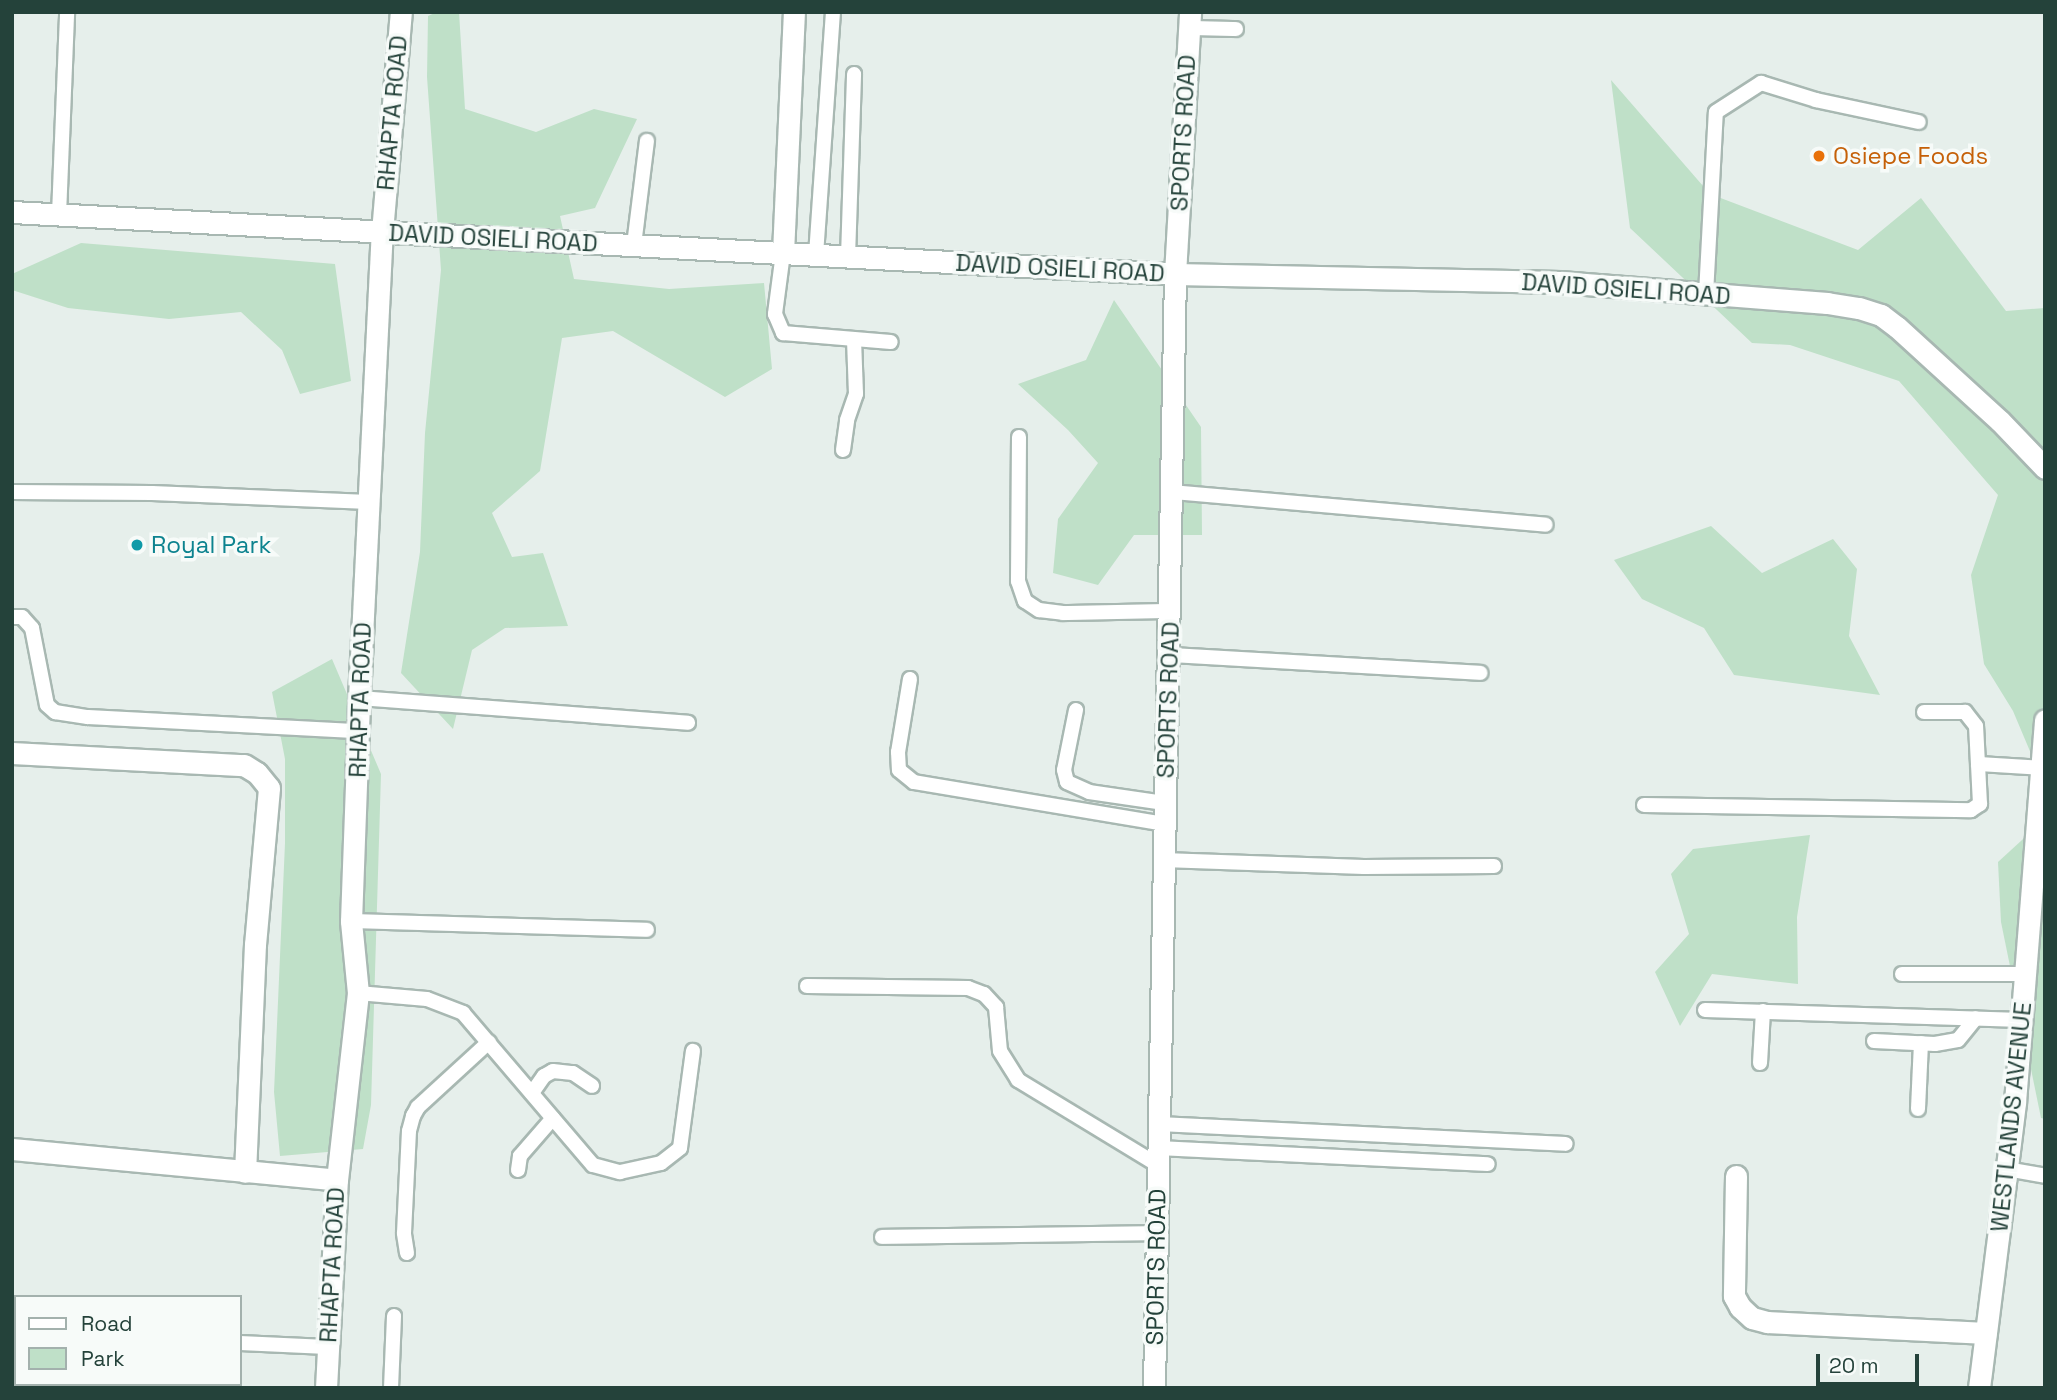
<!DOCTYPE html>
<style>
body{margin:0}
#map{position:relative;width:2057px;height:1400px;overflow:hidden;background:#e6efeb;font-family:"Space Grotesk",sans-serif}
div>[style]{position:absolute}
.green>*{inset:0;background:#bfe0c8}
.roads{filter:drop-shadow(2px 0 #a8b8b2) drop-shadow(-2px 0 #a8b8b2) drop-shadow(0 2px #a8b8b2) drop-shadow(0 -2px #a8b8b2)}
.lane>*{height:14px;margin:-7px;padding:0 7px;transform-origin:7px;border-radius:7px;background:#fff}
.street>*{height:21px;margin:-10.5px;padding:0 10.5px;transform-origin:10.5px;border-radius:10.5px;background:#fff}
.dots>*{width:19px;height:19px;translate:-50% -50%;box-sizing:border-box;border:4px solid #f7fbf9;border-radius:50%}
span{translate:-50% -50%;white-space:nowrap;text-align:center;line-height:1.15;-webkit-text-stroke:7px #f7fbf9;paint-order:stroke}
.street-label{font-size:24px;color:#24423a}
.food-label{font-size:24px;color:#c56008}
.left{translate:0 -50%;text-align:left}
.culture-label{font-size:24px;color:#0d838f}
.frame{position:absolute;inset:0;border:14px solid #24423a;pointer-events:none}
.legend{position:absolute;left:14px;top:1295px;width:228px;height:91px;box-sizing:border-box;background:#f7fbf9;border:2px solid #a3b1ad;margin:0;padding:9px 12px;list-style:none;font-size:21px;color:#24423a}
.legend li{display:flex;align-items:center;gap:14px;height:35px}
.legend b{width:35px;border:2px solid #a3b1ad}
.scale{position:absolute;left:1816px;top:1354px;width:103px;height:32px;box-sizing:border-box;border:4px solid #24423a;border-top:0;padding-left:9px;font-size:21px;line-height:24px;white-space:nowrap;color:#24423a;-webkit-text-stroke:5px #f7fbf9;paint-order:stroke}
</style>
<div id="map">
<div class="green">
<i style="clip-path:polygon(437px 12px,459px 12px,465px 109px,536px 132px,594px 109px,637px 119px,595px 208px,560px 216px,574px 279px,669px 289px,764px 283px,772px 369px,725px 397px,613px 331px,562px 338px,540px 471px,492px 513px,512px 557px,543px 553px,568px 626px,505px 628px,472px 650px,453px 729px,401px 673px,420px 552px,425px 433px,441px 270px,427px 77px,428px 16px)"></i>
<i style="clip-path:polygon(1611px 80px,1710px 194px,1858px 250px,1921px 198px,2006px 311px,2045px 308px,2045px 787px,2013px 711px,1984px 664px,1971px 575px,1998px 495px,1899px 381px,1790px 345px,1752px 343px,1630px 228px)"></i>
<i style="clip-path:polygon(81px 243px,335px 264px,351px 381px,300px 394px,282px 350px,241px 312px,169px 319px,68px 308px,12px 290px,12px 274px)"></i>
<i style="clip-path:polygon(1114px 300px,1201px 427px,1202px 535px,1134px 535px,1098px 585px,1053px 573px,1058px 519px,1098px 463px,1068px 430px,1018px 384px,1086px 360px)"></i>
<i style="clip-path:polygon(1711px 526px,1762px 573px,1833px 539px,1857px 569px,1849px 636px,1880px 695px,1734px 675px,1704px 628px,1642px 599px,1614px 560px)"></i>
<i style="clip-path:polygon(332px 659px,381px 774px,371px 1105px,363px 1149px,280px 1156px,274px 1092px,285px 843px,285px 759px,272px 692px)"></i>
<i style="clip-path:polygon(2045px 819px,2045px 1119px,2041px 1118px,2001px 922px,1998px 862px)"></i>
<i style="clip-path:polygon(1810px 835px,1797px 917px,1798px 984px,1712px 974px,1680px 1026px,1655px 972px,1689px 934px,1671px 874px,1693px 849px)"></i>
</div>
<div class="roads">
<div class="lane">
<i style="left:1189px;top:28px;width:47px;rotate:1.2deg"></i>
<i style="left:59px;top:215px;width:203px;rotate:-87.7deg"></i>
<i style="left:634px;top:245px;width:105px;rotate:-82.9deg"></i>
<i style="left:783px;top:253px;width:62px;rotate:97.5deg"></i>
<i style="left:775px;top:314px;width:21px;rotate:67deg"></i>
<i style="left:783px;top:333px;width:108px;rotate:4.8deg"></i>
<i style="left:816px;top:255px;width:244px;rotate:-86deg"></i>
<i style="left:848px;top:257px;width:183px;rotate:-88.1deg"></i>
<i style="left:1706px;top:294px;width:182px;rotate:-86.9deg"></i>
<i style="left:1716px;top:112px;width:54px;rotate:-32.8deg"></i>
<i style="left:1761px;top:83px;width:58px;rotate:17.2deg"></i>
<i style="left:1816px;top:100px;width:105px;rotate:12.1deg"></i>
<i style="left:1019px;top:437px;width:144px;rotate:90.4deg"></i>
<i style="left:1018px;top:581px;width:21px;rotate:71deg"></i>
<i style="left:1025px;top:601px;width:17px;rotate:33deg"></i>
<i style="left:1039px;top:610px;width:24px;rotate:7deg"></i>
<i style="left:1063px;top:613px;width:108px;rotate:-1.1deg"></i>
<i style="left:843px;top:450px;width:30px;rotate:-82deg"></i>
<i style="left:847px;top:420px;width:28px;rotate:-71deg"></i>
<i style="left:856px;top:394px;width:54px;rotate:-92.1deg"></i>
<i style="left:12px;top:492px;width:140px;rotate:0.4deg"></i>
<i style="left:152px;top:493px;width:217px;rotate:2.4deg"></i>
<i style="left:1172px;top:492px;width:375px;rotate:5deg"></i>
<i style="left:12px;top:617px;width:10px"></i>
<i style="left:22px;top:617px;width:15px;rotate:48deg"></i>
<i style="left:32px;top:628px;width:78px;rotate:79deg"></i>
<i style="left:47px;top:705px;width:11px;rotate:41deg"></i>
<i style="left:55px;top:712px;width:33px;rotate:9deg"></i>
<i style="left:88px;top:717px;width:271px;rotate:3deg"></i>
<i style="left:1170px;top:655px;width:311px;rotate:3.3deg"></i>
<i style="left:910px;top:679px;width:74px;rotate:99.3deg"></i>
<i style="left:898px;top:752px;width:18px;rotate:87deg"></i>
<i style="left:899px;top:770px;width:19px;rotate:39deg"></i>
<i style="left:914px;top:782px;width:254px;rotate:9.5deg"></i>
<i style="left:359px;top:698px;width:330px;rotate:4.3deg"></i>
<i style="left:1076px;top:710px;width:61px;rotate:101.3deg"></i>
<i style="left:1064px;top:770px;width:12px;rotate:76deg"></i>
<i style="left:1067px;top:782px;width:24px;rotate:24deg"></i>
<i style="left:1089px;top:792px;width:76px;rotate:8.3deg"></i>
<i style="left:1978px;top:764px;width:67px;rotate:3.4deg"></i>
<i style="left:1644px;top:805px;width:327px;rotate:0.9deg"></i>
<i style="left:1971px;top:810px;width:11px;rotate:-34deg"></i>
<i style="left:1980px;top:804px;width:78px;rotate:-92.9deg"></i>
<i style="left:1976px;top:726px;width:18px;rotate:-128deg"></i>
<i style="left:1965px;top:712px;width:41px;rotate:180deg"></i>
<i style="left:1163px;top:860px;width:201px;rotate:2deg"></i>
<i style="left:1364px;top:867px;width:130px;rotate:-0.4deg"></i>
<i style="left:351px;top:921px;width:296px;rotate:1.7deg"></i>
<i style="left:1902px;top:974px;width:123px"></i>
<i style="left:807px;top:986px;width:161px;rotate:0.7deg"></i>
<i style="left:968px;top:988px;width:17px;rotate:21deg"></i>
<i style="left:984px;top:994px;width:18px;rotate:47deg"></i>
<i style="left:996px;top:1007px;width:44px;rotate:84.8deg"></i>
<i style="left:1000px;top:1051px;width:34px;rotate:58deg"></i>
<i style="left:1018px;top:1080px;width:164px;rotate:31.3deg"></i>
<i style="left:358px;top:993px;width:69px;rotate:5deg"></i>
<i style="left:427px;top:999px;width:39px;rotate:21deg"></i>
<i style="left:463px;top:1013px;width:200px;rotate:49.5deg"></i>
<i style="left:593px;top:1165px;width:28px;rotate:15deg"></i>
<i style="left:620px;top:1172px;width:42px;rotate:-12.4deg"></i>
<i style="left:661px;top:1163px;width:24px;rotate:-38deg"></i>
<i style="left:680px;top:1148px;width:98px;rotate:-82.4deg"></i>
<i style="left:1705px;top:1010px;width:317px;rotate:1.8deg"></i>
<i style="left:1874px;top:1041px;width:61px;rotate:2.8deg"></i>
<i style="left:1935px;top:1044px;width:23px;rotate:-10deg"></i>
<i style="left:1958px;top:1040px;width:28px;rotate:-51deg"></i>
<i style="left:1760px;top:1063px;width:52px;rotate:-86.7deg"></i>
<i style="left:532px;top:1093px;width:21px;rotate:-55deg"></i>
<i style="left:544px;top:1076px;width:10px;rotate:-29deg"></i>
<i style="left:553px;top:1071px;width:20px;rotate:6deg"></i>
<i style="left:573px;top:1073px;width:23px;rotate:34deg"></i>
<i style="left:1918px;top:1109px;width:66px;rotate:-87.4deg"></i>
<i style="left:1159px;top:1124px;width:407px;rotate:2.8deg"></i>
<i style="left:1158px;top:1148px;width:330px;rotate:2.8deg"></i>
<i style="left:2007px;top:1169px;width:39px;rotate:10deg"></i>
<i style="left:518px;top:1170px;width:14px;rotate:-82deg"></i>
<i style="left:520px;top:1156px;width:50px;rotate:-49deg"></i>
<i style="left:882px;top:1237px;width:275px;rotate:-0.8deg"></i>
<i style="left:407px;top:1253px;width:20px;rotate:-99deg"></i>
<i style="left:404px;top:1233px;width:102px;rotate:-87.2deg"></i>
<i style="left:409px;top:1131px;width:16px;rotate:-75deg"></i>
<i style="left:413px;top:1116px;width:10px;rotate:-61deg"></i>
<i style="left:418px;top:1107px;width:96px;rotate:-42.5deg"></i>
<i style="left:12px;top:1333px;width:4px;rotate:14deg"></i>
<i style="left:240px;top:1343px;width:87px;rotate:2.6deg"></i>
<i style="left:391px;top:1388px;width:72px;rotate:-87.6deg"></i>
</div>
<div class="street">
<i style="left:12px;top:212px;width:1165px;rotate:3.05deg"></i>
<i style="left:1175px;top:274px;width:385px;rotate:1.2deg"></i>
<i style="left:1560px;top:282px;width:268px;rotate:4.5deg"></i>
<i style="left:1827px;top:303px;width:32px;rotate:9deg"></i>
<i style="left:1859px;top:308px;width:23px;rotate:18deg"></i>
<i style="left:1881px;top:315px;width:20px;rotate:37deg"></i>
<i style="left:1897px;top:327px;width:139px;rotate:42.4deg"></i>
<i style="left:2000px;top:421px;width:65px;rotate:46.2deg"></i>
<i style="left:783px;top:253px;width:241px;rotate:-87.4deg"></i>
<i style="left:12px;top:753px;width:232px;rotate:3deg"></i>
<i style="left:244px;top:765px;width:15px;rotate:32deg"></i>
<i style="left:257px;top:773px;width:19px;rotate:51deg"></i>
<i style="left:269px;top:788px;width:157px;rotate:95.1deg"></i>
<i style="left:255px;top:944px;width:228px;rotate:92.5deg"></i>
<i style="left:12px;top:1149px;width:326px;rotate:5.4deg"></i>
<i style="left:1736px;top:1176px;width:120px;rotate:91deg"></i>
<i style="left:1734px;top:1296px;width:13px;rotate:61deg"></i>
<i style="left:1740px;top:1307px;width:16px;rotate:43deg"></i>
<i style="left:1752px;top:1318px;width:16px;rotate:15deg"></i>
<i style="left:1767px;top:1322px;width:219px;rotate:2.9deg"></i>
<i style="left:326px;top:1388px;width:208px;rotate:-87deg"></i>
<i style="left:337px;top:1180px;width:188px;rotate:-83.6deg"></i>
<i style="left:358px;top:993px;width:72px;rotate:-95.6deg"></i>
<i style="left:351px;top:921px;width:223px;rotate:-87.9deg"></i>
<i style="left:359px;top:698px;width:467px;rotate:-87.2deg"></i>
<i style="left:382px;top:232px;width:221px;rotate:-85.1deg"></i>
<i style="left:1154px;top:1388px;width:1114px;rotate:-88.92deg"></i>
<i style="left:1175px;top:274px;width:262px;rotate:-86.7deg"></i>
<i style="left:1979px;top:1388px;width:288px;rotate:-82.8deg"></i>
<i style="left:2015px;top:1102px;width:383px;rotate:-85.5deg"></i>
</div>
</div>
<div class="dots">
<i style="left:1819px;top:156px;background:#e8710a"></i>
<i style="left:137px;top:545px;background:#0f9aa8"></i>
</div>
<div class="street-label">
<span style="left:392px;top:113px;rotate:-85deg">RHAPTA ROAD</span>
<span style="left:1183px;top:133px;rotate:-87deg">SPORTS ROAD</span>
<span style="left:493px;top:238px;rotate:3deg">DAVID OSIELI ROAD</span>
<span style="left:1060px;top:268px;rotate:3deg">DAVID OSIELI ROAD</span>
<span style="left:1626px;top:289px;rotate:4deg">DAVID OSIELI ROAD</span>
<span style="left:360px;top:700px;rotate:-88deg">RHAPTA ROAD</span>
<span style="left:1168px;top:700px;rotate:-88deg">SPORTS ROAD</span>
<span style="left:2011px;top:1117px;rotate:-84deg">WESTLANDS AVENUE</span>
<span style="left:332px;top:1265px;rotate:-87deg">RHAPTA ROAD</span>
<span style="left:1156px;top:1267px;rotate:-89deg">SPORTS ROAD</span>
</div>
<div class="food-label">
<span class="left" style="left:1833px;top:156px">Osiepe Foods</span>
</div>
<div class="culture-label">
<span class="left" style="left:151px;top:545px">Royal Park</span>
</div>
<div class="frame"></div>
<ul class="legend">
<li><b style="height:9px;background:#fff"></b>Road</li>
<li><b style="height:19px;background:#bfe0c8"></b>Park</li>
</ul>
<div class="scale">20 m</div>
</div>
